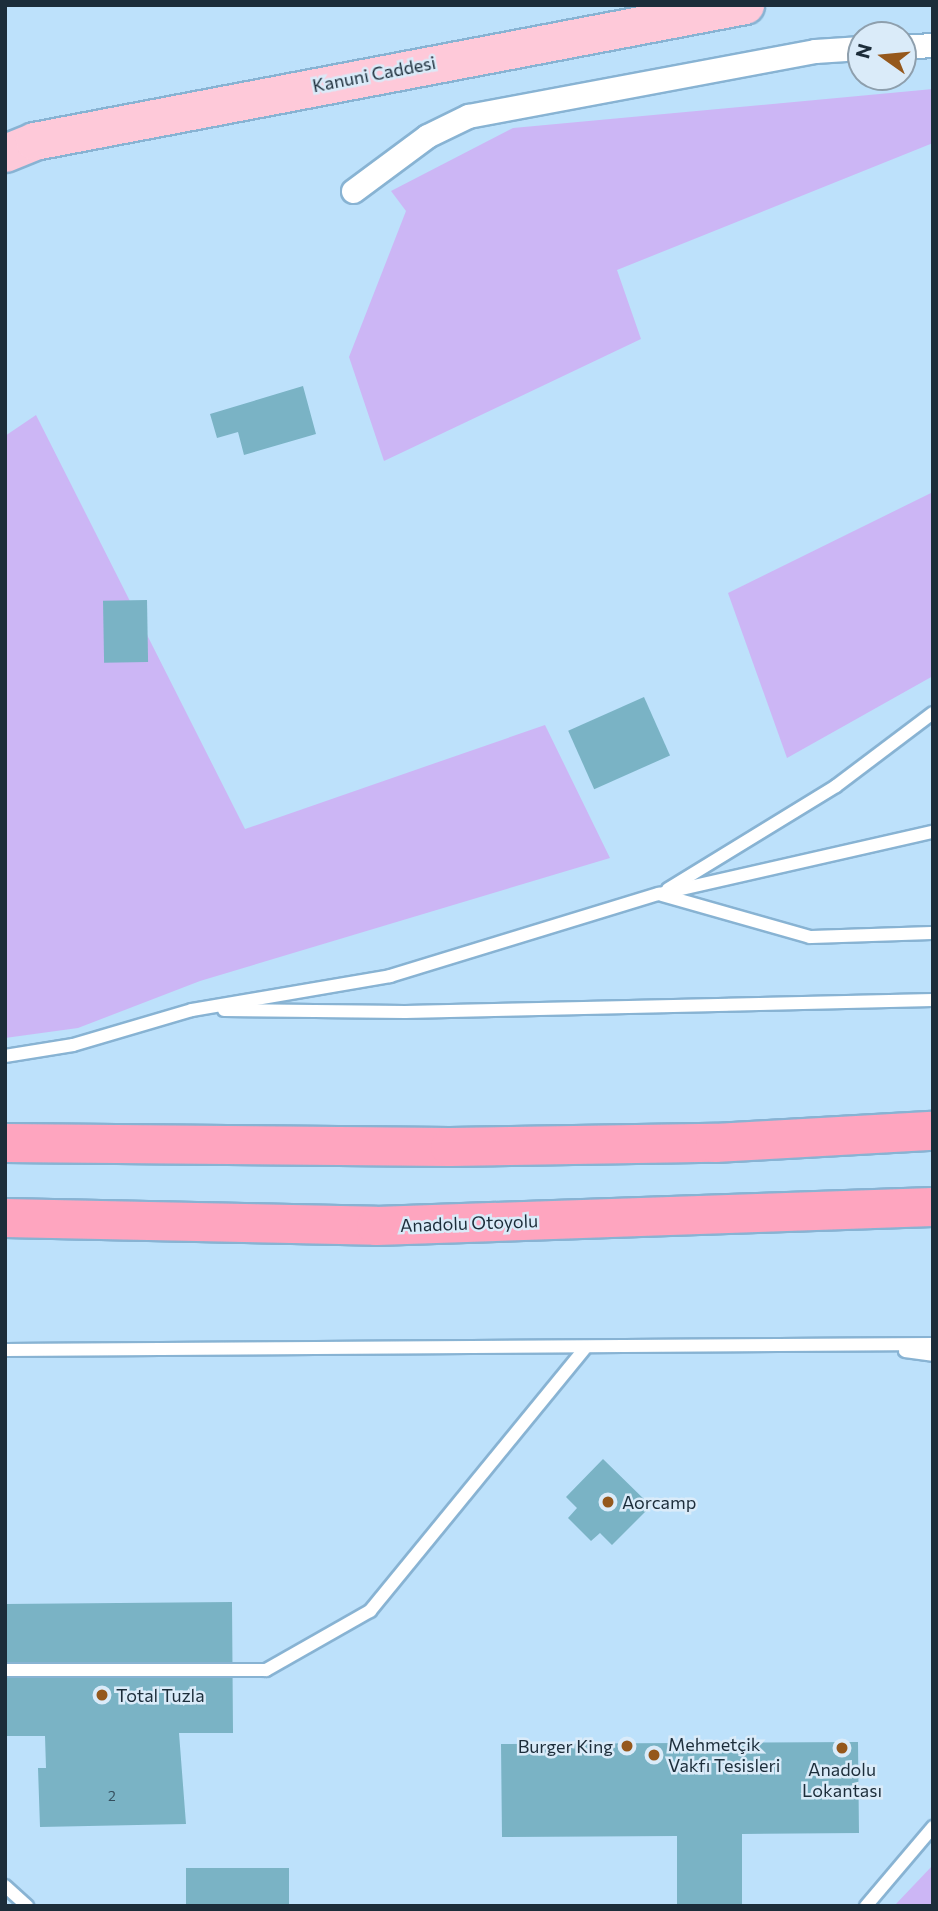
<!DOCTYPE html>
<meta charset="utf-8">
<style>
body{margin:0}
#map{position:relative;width:938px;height:1911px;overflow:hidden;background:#bde1fb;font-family:Commissioner,sans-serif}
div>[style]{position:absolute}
.green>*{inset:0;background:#ccb6f5}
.building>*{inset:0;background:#7ab3c5;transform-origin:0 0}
.roads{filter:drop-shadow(2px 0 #88b3d3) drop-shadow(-2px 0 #88b3d3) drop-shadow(0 2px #88b3d3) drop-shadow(0 -2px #88b3d3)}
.service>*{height:12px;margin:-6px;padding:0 6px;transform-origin:6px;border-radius:6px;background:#fff}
.minor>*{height:23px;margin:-11.5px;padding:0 11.5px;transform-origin:11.5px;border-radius:11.5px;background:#fff}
.primary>*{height:37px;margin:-18.5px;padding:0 18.5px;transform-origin:18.5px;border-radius:18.5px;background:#fec9d9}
.motorway>*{height:38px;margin:-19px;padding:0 19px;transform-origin:19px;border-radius:19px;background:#fea5bf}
.dots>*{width:19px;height:19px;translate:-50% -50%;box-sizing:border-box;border:4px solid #daebf9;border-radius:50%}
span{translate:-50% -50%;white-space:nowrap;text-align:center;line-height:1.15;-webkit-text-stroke:5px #daebf9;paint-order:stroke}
.number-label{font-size:14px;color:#344e5d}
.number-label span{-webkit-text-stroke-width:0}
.street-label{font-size:18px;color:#1c2d3a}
.poi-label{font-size:18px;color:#1c2d3a}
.left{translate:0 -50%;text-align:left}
.right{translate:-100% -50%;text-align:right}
.frame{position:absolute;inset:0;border:7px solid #1c2d3a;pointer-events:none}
.north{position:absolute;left:847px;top:21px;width:70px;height:70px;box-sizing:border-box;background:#daebf9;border:2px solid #8e9fad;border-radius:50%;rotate:285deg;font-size:19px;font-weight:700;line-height:28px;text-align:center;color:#1c2d3a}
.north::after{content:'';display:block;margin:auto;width:24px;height:32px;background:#95581c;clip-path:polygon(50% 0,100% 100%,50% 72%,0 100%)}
</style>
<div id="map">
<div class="green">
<i style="clip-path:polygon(933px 89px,933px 143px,617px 270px,641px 339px,384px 461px,349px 357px,406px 211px,391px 191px,513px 128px)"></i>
<i style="clip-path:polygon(36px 415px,245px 829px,545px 725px,610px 858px,200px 981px,78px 1028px,5px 1038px,5px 436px)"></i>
<i style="clip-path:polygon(933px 492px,933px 676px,787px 758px,728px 593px)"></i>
<i style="clip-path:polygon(933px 1865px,933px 1906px,894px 1906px)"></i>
</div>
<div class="building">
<i style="clip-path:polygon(303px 386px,316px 434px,244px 455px,238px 432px,217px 438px,210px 414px)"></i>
<i style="left:147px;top:600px;width:62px;height:44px;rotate:89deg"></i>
<i style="left:644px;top:697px;width:64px;height:83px;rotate:66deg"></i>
<i style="clip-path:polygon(603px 1459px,651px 1506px,612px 1545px,600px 1533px,591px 1541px,568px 1518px,577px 1508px,566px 1497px)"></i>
<i style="clip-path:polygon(232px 1602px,233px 1733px,179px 1733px,186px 1824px,40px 1827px,38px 1768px,46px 1768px,45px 1736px,5px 1736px,5px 1604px)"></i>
<i style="clip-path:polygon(858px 1742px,859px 1833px,742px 1834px,742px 1906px,677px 1906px,677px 1836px,502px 1837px,501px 1744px)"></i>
<i style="left:186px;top:1868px;width:103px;height:38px"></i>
</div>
<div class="roads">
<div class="service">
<i style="left:668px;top:889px;width:197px;rotate:-31.5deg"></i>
<i style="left:836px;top:786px;width:121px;rotate:-37deg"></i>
<i style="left:662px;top:895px;width:154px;rotate:15.8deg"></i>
<i style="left:810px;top:937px;width:123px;rotate:-1.9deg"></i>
<i style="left:224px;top:1010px;width:181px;rotate:0.6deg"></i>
<i style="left:405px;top:1012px;width:528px;rotate:-1.3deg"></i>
<i style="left:5px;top:1056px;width:69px;rotate:-9.2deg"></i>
<i style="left:73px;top:1045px;width:124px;rotate:-16.4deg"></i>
<i style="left:192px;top:1010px;width:201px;rotate:-9.7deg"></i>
<i style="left:390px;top:976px;width:281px;rotate:-17deg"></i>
<i style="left:659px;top:894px;width:281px;rotate:-12.8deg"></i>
<i style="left:5px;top:1350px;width:928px;rotate:-0.37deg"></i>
<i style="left:905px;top:1351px;width:28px;rotate:8deg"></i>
<i style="left:5px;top:1670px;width:261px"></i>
<i style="left:266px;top:1670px;width:120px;rotate:-29.6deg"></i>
<i style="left:370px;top:1611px;width:338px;rotate:-50.7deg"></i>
<i style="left:5px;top:1886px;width:30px;rotate:42deg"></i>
<i style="left:866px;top:1906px;width:104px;rotate:-49.7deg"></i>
</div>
<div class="minor">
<i style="left:903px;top:47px;width:30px;rotate:-4deg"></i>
<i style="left:353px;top:191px;width:92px;rotate:-36.6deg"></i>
<i style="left:427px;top:136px;width:46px;rotate:-26deg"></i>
<i style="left:468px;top:116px;width:353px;rotate:-10.6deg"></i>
<i style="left:815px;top:51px;width:46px;rotate:-3.7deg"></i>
</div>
<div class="primary">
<i style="left:5px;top:153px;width:31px;rotate:-22deg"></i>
<i style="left:34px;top:141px;width:724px;rotate:-10.83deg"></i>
</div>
<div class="motorway">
<i style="left:5px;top:1143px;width:445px;rotate:0.5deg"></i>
<i style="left:450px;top:1147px;width:265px;rotate:-0.9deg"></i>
<i style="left:715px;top:1143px;width:218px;rotate:-3.2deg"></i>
<i style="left:5px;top:1218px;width:371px;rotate:1.2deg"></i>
<i style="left:376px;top:1226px;width:557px;rotate:-1.95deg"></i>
</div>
</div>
<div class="dots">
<i style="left:608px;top:1502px;background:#95581c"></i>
<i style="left:102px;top:1695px;background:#95581c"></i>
<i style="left:627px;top:1746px;background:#95581c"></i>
<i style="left:842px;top:1748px;background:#95581c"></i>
<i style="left:654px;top:1755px;background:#95581c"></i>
</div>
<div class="number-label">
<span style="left:112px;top:1796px">2</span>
</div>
<div class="street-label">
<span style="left:374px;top:74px;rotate:-11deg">Kanuni Caddesi</span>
<span style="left:469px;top:1223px;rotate:-2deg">Anadolu Otoyolu</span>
</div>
<div class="poi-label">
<span class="left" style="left:622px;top:1502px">Aorcamp</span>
<span class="left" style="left:116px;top:1695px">Total Tuzla</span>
<span class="left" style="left:668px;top:1755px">Mehmetçik<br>Vakfı Tesisleri</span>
<span class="right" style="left:613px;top:1746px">Burger King</span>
<span style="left:842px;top:1780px">Anadolu<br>Lokantası</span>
</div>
<div class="frame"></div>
<div class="north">N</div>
</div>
